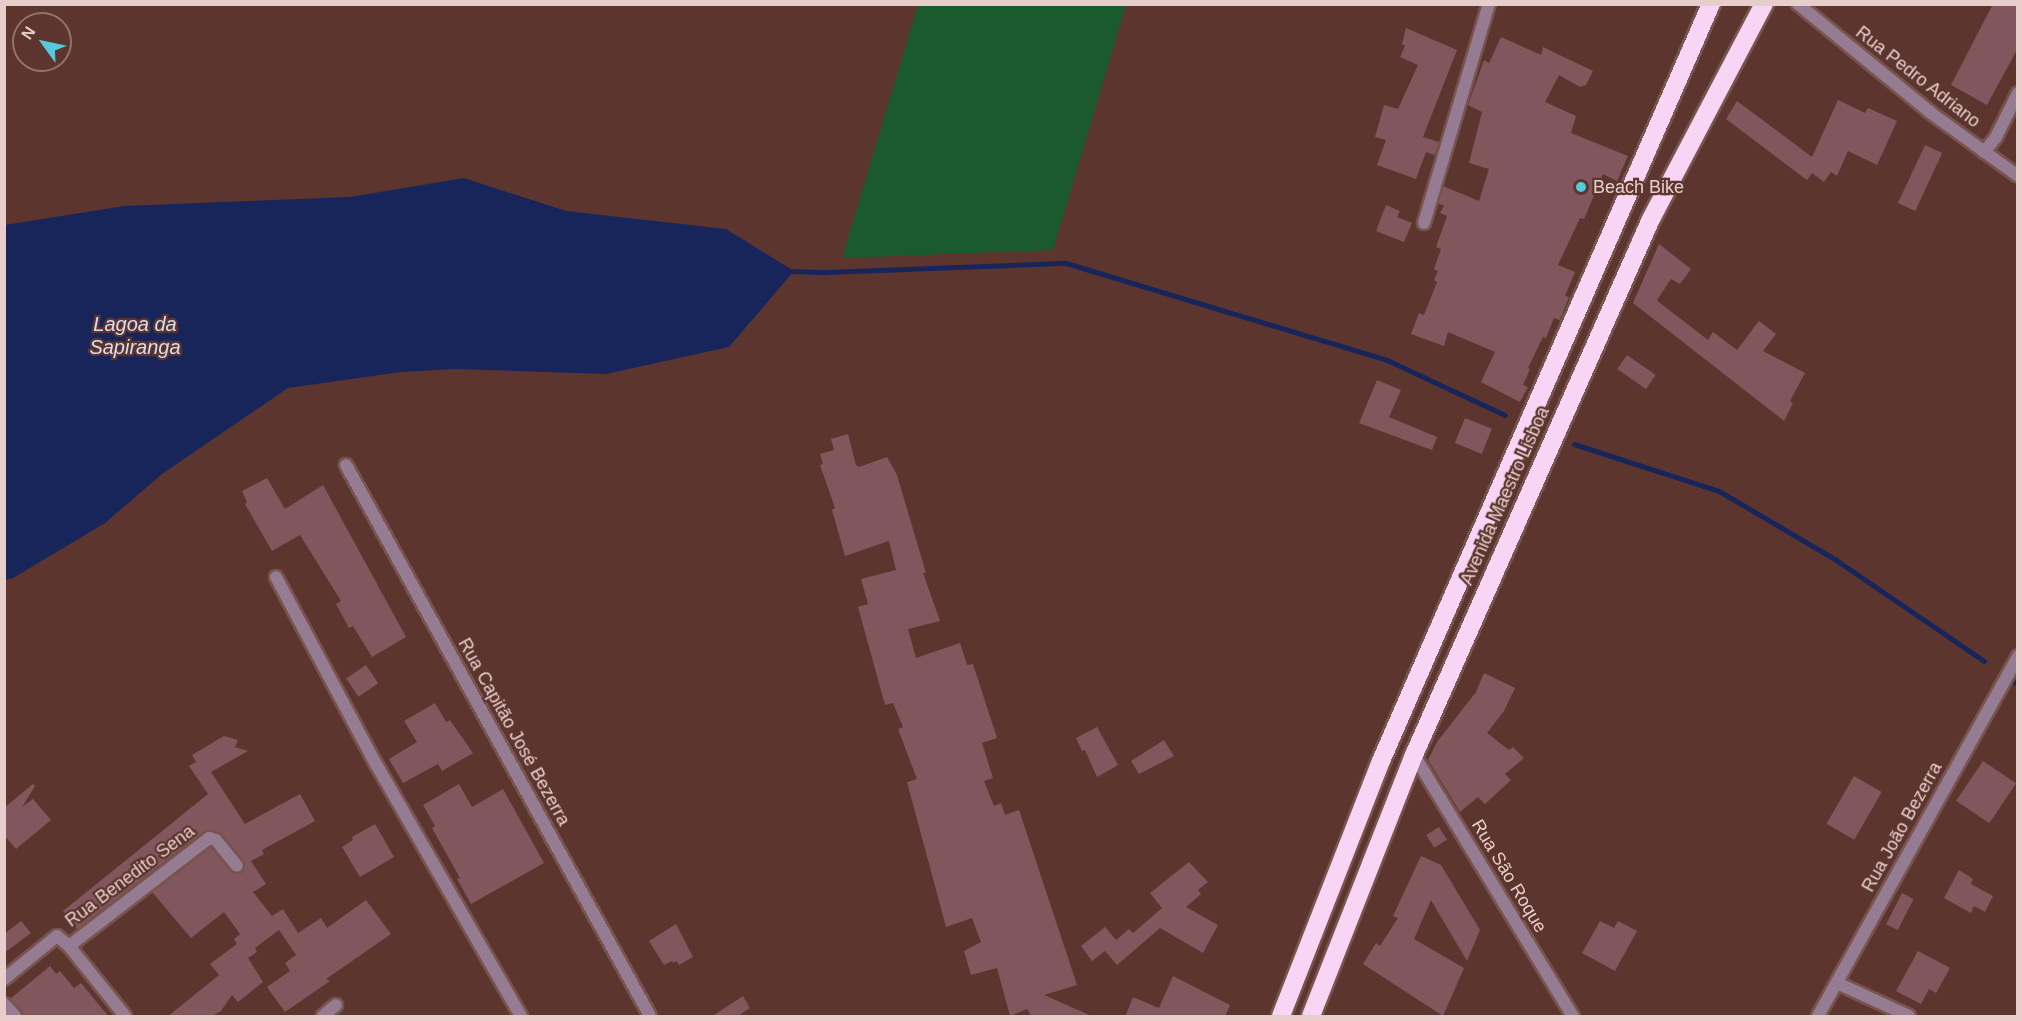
<!DOCTYPE html>
<meta charset="utf-8">
<style>
body{margin:0}
#map{position:relative;width:2022px;height:1021px;overflow:hidden;background:#5c352f;font-family:Helvetica,sans-serif}
div>[style]{position:absolute}
.green>*{inset:0;background:#1b5a2d}
.water>*{inset:0;background:#18255a}
.stream>*{height:5px;margin:-2.5px;padding:0 2.5px;transform-origin:2.5px;border-radius:2.5px;background:#18255a}
.building>*{inset:0;background:#81575d;transform-origin:0 0}
.roads{filter:drop-shadow(2px 0 #78544e) drop-shadow(-2px 0 #78544e) drop-shadow(0 2px #78544e) drop-shadow(0 -2px #78544e)}
.street>*{height:12px;margin:-6px;padding:0 6px;transform-origin:6px;border-radius:6px;background:#957c92}
.highway>*{height:18px;margin:-9px;padding:0 9px;transform-origin:9px;border-radius:9px;background:#f9d5f5}
.dots>*{width:16px;height:16px;translate:-50% -50%;box-sizing:border-box;border:3px solid #5c352f;border-radius:50%}
span{translate:-50% -50%;white-space:nowrap;text-align:center;line-height:1.15;-webkit-text-stroke:4.5px #5c352f;paint-order:stroke}
.street-label{font-size:18px;color:#e7ceca}
.poi-label{font-size:18px;color:#e7ceca}
.left{translate:0 -50%;text-align:left}
.water-label{font-size:20px;color:#d7def0;font-style:italic}
.frame{position:absolute;inset:0;border:6px solid #e7ceca;pointer-events:none}
.north{position:absolute;left:12px;top:12px;width:60px;height:60px;box-sizing:border-box;background:#5c352f;border:2px solid #94726d;border-radius:50%;rotate:303deg;font-size:16px;font-weight:700;line-height:24px;text-align:center;color:#e7ceca}
.north::after{content:'';display:block;margin:auto;width:21px;height:27px;background:#54cadd;clip-path:polygon(50% 0,100% 100%,50% 72%,0 100%)}
</style>
<div id="map">
<div class="green">
<i style="clip-path:polygon(918px 5px,1126px 5px,1053px 250px,842px 258px)"></i>
</div>
<div class="water">
<i style="clip-path:polygon(464px 178px,566px 211px,726px 229px,794px 271px,729px 347px,606px 374px,455px 369px,401px 372px,288px 388px,162px 474px,105px 523px,13px 578px,5px 580px,5px 225px,124px 206px,350px 197px)"></i>
</div>
<div class="stream">
<i style="left:789px;top:271px;width:38px;rotate:2deg"></i>
<i style="left:827px;top:272px;width:239px;rotate:-2.2deg"></i>
<i style="left:1066px;top:263px;width:335px;rotate:16.8deg"></i>
<i style="left:1387px;top:360px;width:130px;rotate:25deg"></i>
<i style="left:1574px;top:444px;width:152px;rotate:18deg"></i>
<i style="left:1719px;top:491px;width:136px;rotate:30.5deg"></i>
<i style="left:1836px;top:560px;width:179px;rotate:34.3deg"></i>
<i style="left:2009px;top:678px;width:11px;rotate:34deg"></i>
</div>
<div class="building">
<i style="clip-path:polygon(1993px 4px,2018px 4px,2018px 48px,1987px 105px,1951px 85px)"></i>
<i style="clip-path:polygon(1406px 28px,1457px 50px,1423px 137px,1439px 142px,1435px 155px,1426px 152px,1416px 179px,1377px 165px,1386px 140px,1375px 137px,1384px 105px,1398px 109px,1418px 65px,1400px 57px,1405px 46px,1402px 44px)"></i>
<i style="clip-path:polygon(1501px 37px,1541px 55px,1543px 47px,1593px 71px,1586px 85px,1580px 87px,1559px 75px,1545px 102px,1576px 116px,1571px 133px,1628px 156px,1617px 181px,1603px 174px,1584px 219px,1580px 218px,1558px 265px,1575px 272px,1565px 296px,1569px 297px,1560px 320px,1554px 318px,1546px 338px,1543px 337px,1528px 368px,1530px 369px,1523px 385px,1528px 387px,1520px 402px,1481px 382px,1495px 352px,1448px 332px,1444px 346px,1411px 334px,1419px 313px,1424px 315px,1437px 282px,1434px 280px,1438px 271px,1434px 269px,1441px 249px,1436px 247px,1447px 216px,1440px 213px,1444px 206px,1438px 203px,1443px 186px,1479px 201px,1489px 169px,1469px 163px,1482px 112px,1468px 105px,1484px 60px,1489px 63px)"></i>
<i style="clip-path:polygon(1838px 100px,1865px 113px,1868px 108px,1897px 121px,1877px 165px,1848px 151px,1837px 176px,1831px 172px,1824px 182px,1812px 173px,1807px 180px,1726px 119px,1737px 101px,1812px 157px)"></i>
<i style="left:1925px;top:145px;width:19px;height:64px;rotate:25deg"></i>
<i style="clip-path:polygon(1386px 205px,1400px 211px,1397px 217px,1412px 223px,1404px 242px,1376px 231px)"></i>
<i style="clip-path:polygon(1659px 244px,1691px 269px,1680px 284px,1671px 279px,1657px 300px,1660px 303px,1708px 340px,1713px 332px,1737px 350px,1759px 321px,1776px 334px,1763px 351px,1805px 373px,1790px 401px,1793px 403px,1784px 421px,1633px 303px)"></i>
<i style="left:1627px;top:355px;width:35px;height:17px;rotate:35deg"></i>
<i style="clip-path:polygon(1377px 380px,1401px 390px,1389px 417px,1437px 437px,1432px 450px,1359px 423px)"></i>
<i style="left:1465px;top:418px;width:29px;height:27px;rotate:22deg"></i>
<i style="clip-path:polygon(848px 434px,856px 465px,859px 467px,887px 457px,897px 475px,926px 573px,923px 573px,940px 621px,908px 629px,916px 658px,960px 643px,967px 665px,973px 664px,997px 738px,982px 743px,993px 778px,984px 781px,994px 806px,1001px 803px,1005px 815px,1019px 810px,1077px 985px,1044px 995px,1094px 1017px,1032px 1017px,1027px 1009px,1010px 1016px,997px 968px,971px 975px,964px 951px,981px 942px,972px 918px,946px 927px,907px 782px,917px 779px,898px 729px,903px 727px,893px 703px,885px 705px,858px 607px,868px 604px,861px 579px,896px 570px,889px 541px,845px 556px,832px 510px,835px 508px,820px 465px,823px 464px,820px 454px,834px 450px,831px 439px)"></i>
<i style="clip-path:polygon(267px 478px,285px 509px,323px 485px,406px 637px,372px 657px,353px 626px,349px 628px,336px 604px,341px 601px,300px 535px,272px 551px,245px 504px,247px 502px,242px 491px)"></i>
<i style="left:366px;top:665px;width:22px;height:24px;rotate:56deg"></i>
<i style="clip-path:polygon(1484px 673px,1515px 688px,1504px 711px,1487px 733px,1509px 750px,1513px 747px,1524px 758px,1505px 774px,1511px 780px,1485px 804px,1478px 797px,1460px 812px,1428px 760px,1437px 742px,1476px 692px)"></i>
<i style="clip-path:polygon(435px 703px,446px 722px,450px 720px,473px 753px,442px 771px,438px 764px,403px 783px,389px 759px,417px 742px,404px 721px)"></i>
<i style="clip-path:polygon(1097px 727px,1118px 765px,1097px 777px,1085px 750px,1082px 751px,1076px 738px)"></i>
<i style="clip-path:polygon(224px 736px,238px 740px,235px 747px,248px 751px,211px 772px,245px 824px,300px 794px,315px 821px,262px 850px,264px 854px,251px 861px,266px 884px,253px 892px,272px 916px,283px 909px,298px 933px,321px 918px,327px 928px,366px 900px,391px 934px,326px 979px,330px 981px,285px 1012px,267px 987px,290px 971px,285px 963px,296px 955px,279px 930px,255px 948px,257px 952px,248px 958px,263px 982px,238px 1002px,232px 995px,221px 1011px,210px 1017px,167px 1017px,219px 975px,210px 964px,237px 944px,234px 939px,240px 934px,224px 912px,191px 938px,152px 892px,211px 847px,231px 872px,238px 874px,243px 872px,244px 861px,222px 835px,211px 830px,204px 831px,77px 929px,63px 911px,208px 794px,189px 766px,196px 762px,192px 755px)"></i>
<i style="clip-path:polygon(1164px 740px,1174px 756px,1139px 774px,1131px 761px)"></i>
<i style="left:1983px;top:761px;width:40px;height:48px;rotate:34deg"></i>
<i style="left:1854px;top:776px;width:32px;height:55px;rotate:30deg"></i>
<i style="clip-path:polygon(33px 784px,35px 786px,22px 807px,33px 799px,51px 820px,16px 849px,4px 835px,4px 808px)"></i>
<i style="clip-path:polygon(459px 784px,472px 807px,503px 789px,544px 863px,471px 904px,457px 879px,460px 878px,432px 828px,435px 826px,423px 805px)"></i>
<i style="clip-path:polygon(375px 824px,394px 857px,360px 877px,342px 847px,353px 840px,352px 837px)"></i>
<i style="left:1439px;top:827px;width:15px;height:15px;rotate:58deg"></i>
<i style="clip-path:polygon(1421px 856px,1441px 865px,1480px 930px,1467px 961px,1431px 900px,1414px 939px,1464px 968px,1443px 1016px,1363px 964px,1376px 943px,1380px 946px,1398px 918px,1393px 916px)"></i>
<i style="clip-path:polygon(1189px 862px,1208px 882px,1198px 890px,1201px 894px,1186px 907px,1218px 925px,1203px 953px,1160px 928px,1117px 965px,1105px 951px,1092px 961px,1081px 946px,1105px 927px,1116px 940px,1129px 929px,1133px 933px,1162px 908px,1150px 893px)"></i>
<i style="clip-path:polygon(1959px 870px,1973px 879px,1971px 884px,1993px 896px,1985px 912px,1974px 906px,1971px 913px,1944px 898px)"></i>
<i style="left:1902px;top:893px;width:13px;height:35px;rotate:27deg"></i>
<i style="clip-path:polygon(21px 921px,31px 933px,4px 953px,4px 934px)"></i>
<i style="clip-path:polygon(1600px 921px,1614px 928px,1618px 921px,1637px 931px,1615px 971px,1582px 953px)"></i>
<i style="clip-path:polygon(676px 924px,693px 957px,679px 965px,676px 961px,673px 963px,672px 961px,664px 965px,649px 941px)"></i>
<i style="clip-path:polygon(1918px 951px,1950px 968px,1936px 993px,1929px 989px,1921px 1004px,1896px 991px)"></i>
<i style="clip-path:polygon(50px 966px,56px 974px,60px 971px,74px 988px,81px 983px,109px 1017px,23px 1017px,10px 999px)"></i>
<i style="clip-path:polygon(1173px 976px,1230px 1005px,1225px 1017px,1125px 1017px,1133px 997px,1159px 1008px)"></i>
<i style="clip-path:polygon(743px 996px,750px 1008px,736px 1017px,711px 1017px)"></i>
</div>
<div class="roads">
<div class="street">
<i style="left:1798px;top:4px;width:172px;rotate:39.3deg"></i>
<i style="left:1931px;top:113px;width:107px;rotate:35.9deg"></i>
<i style="left:1984px;top:152px;width:19px;rotate:-51deg"></i>
<i style="left:1996px;top:137px;width:49px;rotate:-63.4deg"></i>
<i style="left:1424px;top:223px;width:228px;rotate:-73.5deg"></i>
<i style="left:346px;top:465px;width:629px;rotate:61.11deg"></i>
<i style="left:276px;top:577px;width:212px;rotate:61.9deg"></i>
<i style="left:376px;top:764px;width:291px;rotate:60.1deg"></i>
<i style="left:1414px;top:755px;width:306px;rotate:58.7deg"></i>
<i style="left:69px;top:946px;width:177px;rotate:-37.6deg"></i>
<i style="left:209px;top:838px;width:7px;rotate:16deg"></i>
<i style="left:216px;top:840px;width:33px;rotate:51deg"></i>
<i style="left:4px;top:979px;width:68px;rotate:-39.1deg"></i>
<i style="left:57px;top:936px;width:16px;rotate:40deg"></i>
<i style="left:69px;top:946px;width:90px;rotate:51.3deg"></i>
<i style="left:1837px;top:983px;width:79px;rotate:24.6deg"></i>
<i style="left:4px;top:1004px;width:16px;rotate:47deg"></i>
<i style="left:323px;top:1016px;width:17px;rotate:-40deg"></i>
<i style="left:1818px;top:1016px;width:412px;rotate:-60.9deg"></i>
</div>
<div class="highway">
<i style="left:1281px;top:1016px;width:274px;rotate:-68.6deg"></i>
<i style="left:1381px;top:761px;width:826px;rotate:-66.45deg"></i>
<i style="left:1311px;top:1016px;width:281px;rotate:-68.5deg"></i>
<i style="left:1414px;top:755px;width:586px;rotate:-66.15deg"></i>
<i style="left:1651px;top:219px;width:243px;rotate:-62.3deg"></i>
</div>
</div>
<div class="dots">
<i style="left:1581px;top:187px;background:#54cadd"></i>
</div>
<div class="street-label">
<span style="left:1918px;top:77px;rotate:38deg">Rua Pedro Adriano</span>
<span style="left:1505px;top:496px;rotate:-66deg">Avenida Maestro Lisboa</span>
<span style="left:514px;top:732px;rotate:61deg">Rua Capitão José Bezerra</span>
<span style="left:1902px;top:827px;rotate:-61deg">Rua João Bezerra</span>
<span style="left:130px;top:876px;rotate:-37deg">Rua Benedito Sena</span>
<span style="left:1509px;top:876px;rotate:59deg">Rua São Roque</span>
</div>
<div class="poi-label">
<span class="left" style="left:1593px;top:187px">Beach Bike</span>
</div>
<div class="water-label">
<span style="left:135px;top:336px">Lagoa da<br>Sapiranga</span>
</div>
<div class="frame"></div>
<div class="north">N</div>
</div>
